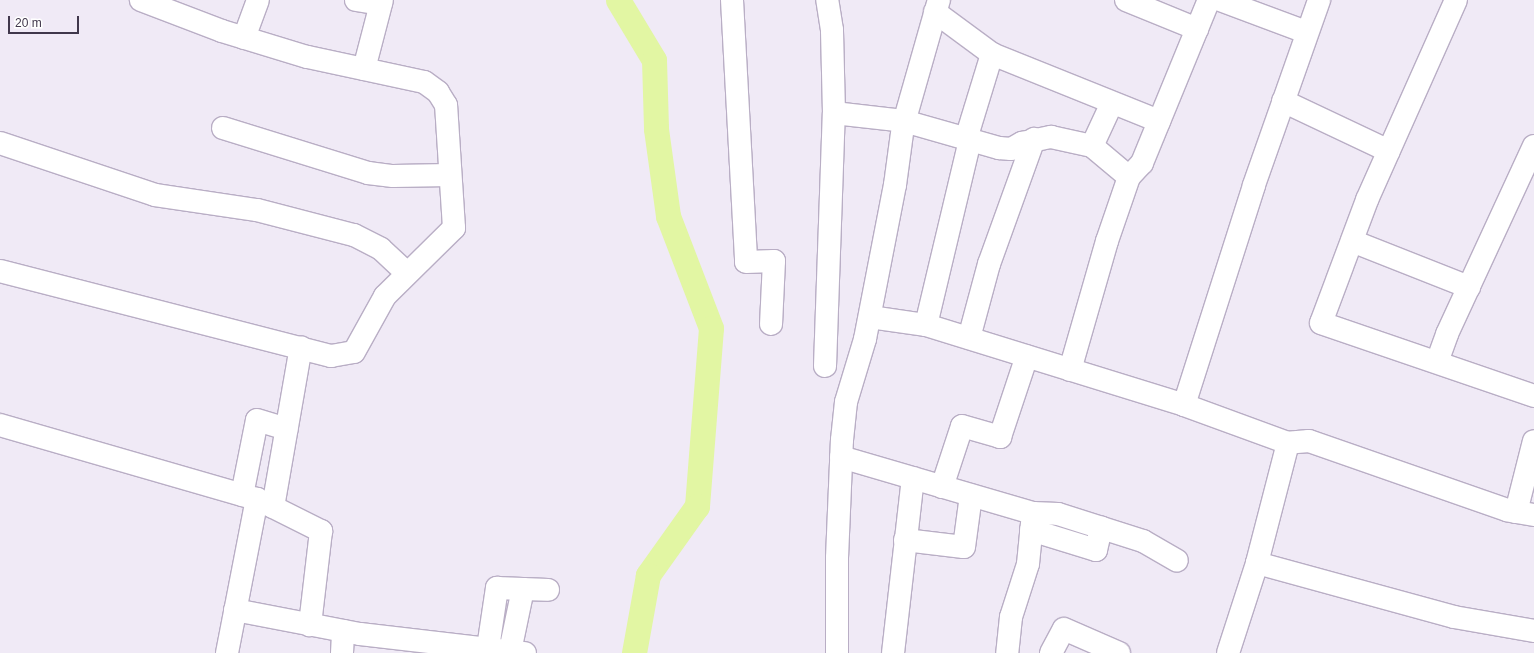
<!DOCTYPE html>
<style>
body{margin:0}
#map{position:relative;width:1534px;height:653px;overflow:hidden;background:#f0eaf6;font-family:Helvetica,sans-serif}
div>[style]{position:absolute}
.canal>*{height:25px;margin:-12.5px;padding:0 12.5px;transform-origin:12.5px;border-radius:12.5px;background:#e2f6a3}
.roads{filter:drop-shadow(1px 0 #b9aec5) drop-shadow(-1px 0 #b9aec5) drop-shadow(0 1px #b9aec5) drop-shadow(0 -1px #b9aec5)}
.minor>*{height:22px;margin:-11px;padding:0 11px;transform-origin:11px;border-radius:11px;background:#fff}
span{translate:-50% -50%;white-space:nowrap;text-align:center;line-height:1.15;-webkit-text-stroke:4px #fff;paint-order:stroke}
.scale{position:absolute;left:8px;top:16px;width:71px;height:18px;box-sizing:border-box;border:2px solid #40374b;border-top:0;padding-left:5px;font-size:12px;line-height:14px;white-space:nowrap;color:#40374b;-webkit-text-stroke:3px #fff;paint-order:stroke}
</style>
<div id="map">
<div class="canal">
<i style="left:618px;top:0;width:70px;rotate:59deg"></i>
<i style="left:654px;top:60px;width:69px;rotate:88.3deg"></i>
<i style="left:656px;top:129px;width:88px;rotate:82.1deg"></i>
<i style="left:668px;top:216px;width:120px;rotate:69deg"></i>
<i style="left:711px;top:328px;width:179px;rotate:94.5deg"></i>
<i style="left:697px;top:506px;width:85px;rotate:125.4deg"></i>
<i style="left:648px;top:575px;width:79px;rotate:100.2deg"></i>
</div>
<div class="roads">
<div class="minor">
<i style="left:356px;top:0;width:25px;rotate:9deg"></i>
<i style="left:732px;top:0;width:262px;rotate:86.9deg"></i>
<i style="left:746px;top:262px;width:28px;rotate:-2deg"></i>
<i style="left:774px;top:261px;width:63px;rotate:92.7deg"></i>
<i style="left:1126px;top:0;width:77px;rotate:22.2deg"></i>
<i style="left:1220px;top:0;width:92px;rotate:20.4deg"></i>
<i style="left:1456px;top:0;width:219px;rotate:114deg"></i>
<i style="left:1367px;top:200px;width:131px;rotate:110.5deg"></i>
<i style="left:1321px;top:323px;width:225px;rotate:18.9deg"></i>
<i style="left:935px;top:12px;width:71px;rotate:36.4deg"></i>
<i style="left:992px;top:54px;width:180px;rotate:21.9deg"></i>
<i style="left:244px;top:38px;width:40px;rotate:-69.8deg"></i>
<i style="left:364px;top:69px;width:71px;rotate:-75.4deg"></i>
<i style="left:1283px;top:101px;width:117px;rotate:25.3deg"></i>
<i style="left:834px;top:113px;width:70px;rotate:6.5deg"></i>
<i style="left:904px;top:121px;width:99px;rotate:15.9deg"></i>
<i style="left:999px;top:148px;width:12px;rotate:5deg"></i>
<i style="left:1011px;top:149px;width:13px;rotate:-29deg"></i>
<i style="left:1022px;top:143px;width:30px;rotate:-12deg"></i>
<i style="left:1051px;top:137px;width:42px;rotate:12.4deg"></i>
<i style="left:1092px;top:146px;width:48px;rotate:40deg"></i>
<i style="left:223px;top:128px;width:152px;rotate:17.2deg"></i>
<i style="left:368px;top:173px;width:25px;rotate:7deg"></i>
<i style="left:393px;top:176px;width:57px;rotate:-1deg"></i>
<i style="left:966px;top:139px;width:89px;rotate:-73deg"></i>
<i style="left:0;top:143px;width:163px;rotate:18.5deg"></i>
<i style="left:155px;top:195px;width:103px;rotate:8.4deg"></i>
<i style="left:257px;top:210px;width:100px;rotate:14.5deg"></i>
<i style="left:354px;top:235px;width:30px;rotate:27deg"></i>
<i style="left:381px;top:249px;width:35px;rotate:43deg"></i>
<i style="left:1092px;top:146px;width:47px;rotate:-65.1deg"></i>
<i style="left:1352px;top:241px;width:126px;rotate:21.5deg"></i>
<i style="left:0;top:271px;width:342px;rotate:14.4deg"></i>
<i style="left:331px;top:356px;width:23px;rotate:-10deg"></i>
<i style="left:354px;top:352px;width:64px;rotate:-61deg"></i>
<i style="left:385px;top:296px;width:97px;rotate:-44.6deg"></i>
<i style="left:454px;top:228px;width:123px;rotate:-93.7deg"></i>
<i style="left:446px;top:105px;width:15px;rotate:-122deg"></i>
<i style="left:438px;top:92px;width:17px;rotate:-144deg"></i>
<i style="left:424px;top:82px;width:120px;rotate:-167.9deg"></i>
<i style="left:307px;top:57px;width:89px;rotate:-163deg"></i>
<i style="left:222px;top:31px;width:87px;rotate:-159.1deg"></i>
<i style="left:870px;top:317px;width:57px;rotate:8.1deg"></i>
<i style="left:926px;top:325px;width:270px;rotate:17.2deg"></i>
<i style="left:926px;top:325px;width:190px;rotate:-76.6deg"></i>
<i style="left:969px;top:338px;width:77px;rotate:-74.9deg"></i>
<i style="left:989px;top:264px;width:133px;rotate:-70.2deg"></i>
<i style="left:1437px;top:362px;width:30px;rotate:-70deg"></i>
<i style="left:1447px;top:334px;width:207px;rotate:-65.2deg"></i>
<i style="left:825px;top:366px;width:253px;rotate:-88deg"></i>
<i style="left:834px;top:113px;width:83px;rotate:-91.4deg"></i>
<i style="left:832px;top:30px;width:30px;rotate:-99deg"></i>
<i style="left:1070px;top:370px;width:134px;rotate:-74deg"></i>
<i style="left:1107px;top:241px;width:68px;rotate:-71deg"></i>
<i style="left:1129px;top:177px;width:19px;rotate:-47deg"></i>
<i style="left:1142px;top:163px;width:176px;rotate:-67.7deg"></i>
<i style="left:0;top:425px;width:267px;rotate:16.1deg"></i>
<i style="left:257px;top:499px;width:72px;rotate:26.6deg"></i>
<i style="left:321px;top:531px;width:95px;rotate:96.7deg"></i>
<i style="left:1288px;top:443px;width:111px;rotate:-159.9deg"></i>
<i style="left:1184px;top:405px;width:231px;rotate:-72.3deg"></i>
<i style="left:1254px;top:185px;width:196px;rotate:-70.6deg"></i>
<i style="left:841px;top:457px;width:200px;rotate:16.3deg"></i>
<i style="left:1033px;top:513px;width:51px;rotate:95.6deg"></i>
<i style="left:1028px;top:564px;width:56px;rotate:107.8deg"></i>
<i style="left:1011px;top:617px;width:36px;rotate:96deg"></i>
<i style="left:942px;top:487px;width:64px;rotate:-71.8deg"></i>
<i style="left:962px;top:426px;width:40px;rotate:16deg"></i>
<i style="left:1000px;top:437px;width:85px;rotate:-71.6deg"></i>
<i style="left:242px;top:495px;width:76px;rotate:-78.7deg"></i>
<i style="left:257px;top:420px;width:31px;rotate:17deg"></i>
<i style="left:273px;top:507px;width:162px;rotate:-80.1deg"></i>
<i style="left:1516px;top:512px;width:73px;rotate:-75.8deg"></i>
<i style="left:1033px;top:513px;width:25px;rotate:2deg"></i>
<i style="left:1058px;top:514px;width:89px;rotate:17.6deg"></i>
<i style="left:1143px;top:541px;width:39px;rotate:30deg"></i>
<i style="left:1534px;top:515px;width:27px;rotate:-170deg"></i>
<i style="left:1507px;top:510px;width:210px;rotate:-160.8deg"></i>
<i style="left:1309px;top:441px;width:21px;rotate:175deg"></i>
<i style="left:1288px;top:443px;width:124px;rotate:104.5deg"></i>
<i style="left:1257px;top:563px;width:204px;rotate:15.3deg"></i>
<i style="left:1454px;top:617px;width:81px;rotate:9.9deg"></i>
<i style="left:1031px;top:530px;width:68px;rotate:17.1deg"></i>
<i style="left:1096px;top:550px;width:23px;rotate:-77deg"></i>
<i style="left:905px;top:540px;width:59px;rotate:6.8deg"></i>
<i style="left:964px;top:547px;width:52px;rotate:-82.3deg"></i>
<i style="left:523px;top:589px;width:25px;rotate:2deg"></i>
<i style="left:235px;top:610px;width:127px;rotate:10.9deg"></i>
<i style="left:360px;top:634px;width:166px;rotate:6.6deg"></i>
<i style="left:488px;top:648px;width:61px;rotate:-81.5deg"></i>
<i style="left:497px;top:588px;width:26px;rotate:2deg"></i>
<i style="left:523px;top:589px;width:63px;rotate:101.8deg"></i>
<i style="left:227px;top:653px;width:157px;rotate:-79deg"></i>
<i style="left:342px;top:653px;width:22px;rotate:-87deg"></i>
<i style="left:837px;top:653px;width:95px;rotate:-90deg"></i>
<i style="left:837px;top:558px;width:118px;rotate:-87.6deg"></i>
<i style="left:842px;top:440px;width:38px;rotate:-84deg"></i>
<i style="left:846px;top:402px;width:66px;rotate:-73.2deg"></i>
<i style="left:865px;top:339px;width:157px;rotate:-79deg"></i>
<i style="left:895px;top:185px;width:60px;rotate:-82.3deg"></i>
<i style="left:903px;top:126px;width:131px;rotate:-74.1deg"></i>
<i style="left:893px;top:653px;width:176px;rotate:-83.5deg"></i>
<i style="left:1051px;top:653px;width:27px;rotate:-62deg"></i>
<i style="left:1064px;top:629px;width:60px;rotate:23.6deg"></i>
<i style="left:1228px;top:653px;width:95px;rotate:-72.1deg"></i>
</div>
</div>
<div class="scale">20 m</div>
</div>
